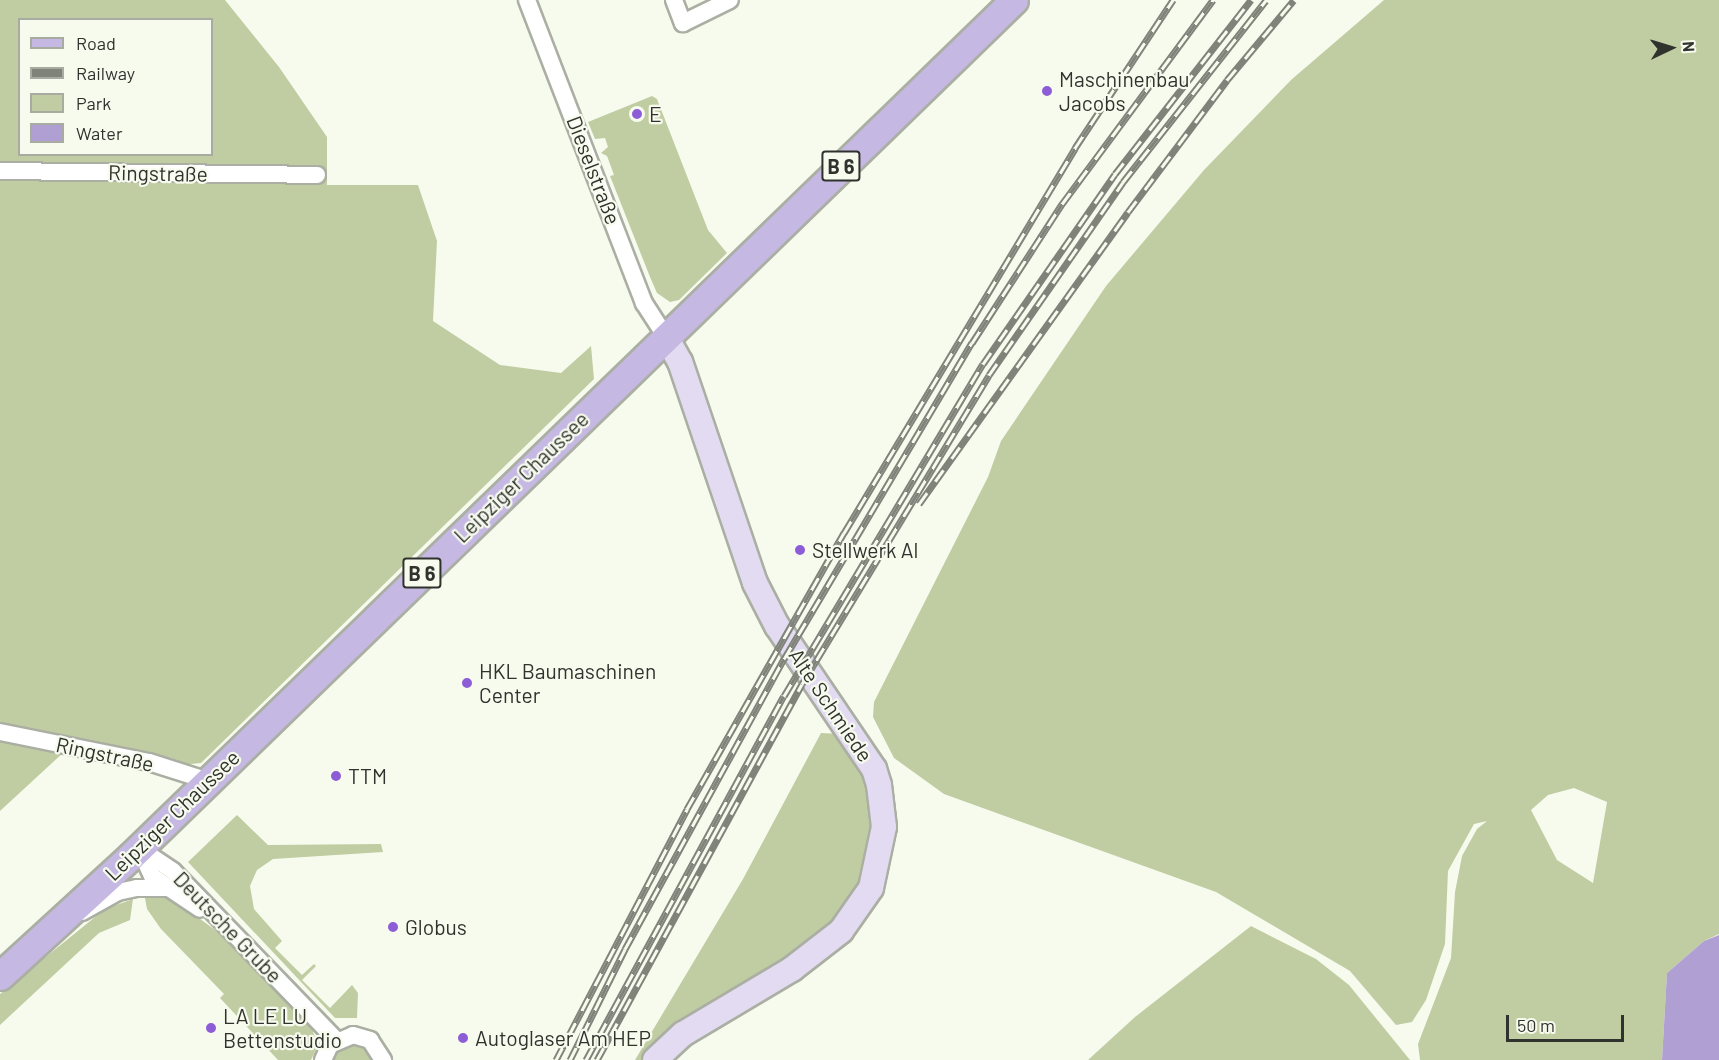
<!DOCTYPE html>
<meta charset="utf-8">
<style>
body{margin:0}
#map{position:relative;width:1719px;height:1060px;overflow:hidden;background:#f7fbee;font-family:Barlow,sans-serif}
div>[style]{position:absolute}
.green>*{inset:0;background:#c0cda3}
.water>*{inset:0;background:#af9fd2}
.roads{filter:drop-shadow(2px 0 #abafa3) drop-shadow(-2px 0 #abafa3) drop-shadow(0 2px #abafa3) drop-shadow(0 -2px #abafa3)}
.street>*{height:16px;margin:-8px;padding:0 8px;transform-origin:8px;border-radius:8px;background:#fff}
.secondary>*{height:24px;margin:-12px;padding:0 12px;transform-origin:12px;border-radius:12px;background:#e2dbf1}
.primary>*{height:27px;margin:-13.5px;padding:0 13.5px;transform-origin:13.5px;border-radius:13.5px;background:#c5b8e2}
.rail>*{height:7px;margin-top:-3.5px;transform-origin:0;background:repeating-linear-gradient(90deg,#f7fbee 0 14px,#80837a 0 28px);box-sizing:border-box;border-block:2px solid #80837a}
.dots>*{width:16px;height:16px;translate:-50% -50%;box-sizing:border-box;border:3px solid #f7fbee;border-radius:50%}
span{translate:-50% -50%;white-space:nowrap;text-align:center;line-height:1.15;-webkit-text-stroke:4.5px #f7fbee;paint-order:stroke}
.shield-label span{padding:2px 4px;background:#f7fbee;border:2px solid;border-radius:4px;-webkit-text-stroke-width:0}
.shield-label{font-size:20px;color:#30322d;font-weight:700}
.poi-label{font-size:21px;color:#30322d}
.left{translate:0 -50%;text-align:left}
.street-label{font-size:21px;color:#30322d}
.legend{position:absolute;left:18px;top:18px;width:195px;height:138px;box-sizing:border-box;background:#f7fbee;border:2px solid #a7aba1;margin:0;padding:8px 10px;list-style:none;font-size:18px;color:#30322d}
.legend li{display:flex;align-items:center;gap:12px;height:30px}
.legend b{width:30px;border:2px solid #a7aba1}
.north{position:absolute;left:1641px;top:18px;width:60px;height:60px;-webkit-text-stroke:4px #f7fbee;paint-order:stroke;rotate:86deg;font-size:16px;font-weight:700;line-height:24px;text-align:center;color:#30322d}
.north::after{content:'';display:block;margin:auto;width:21px;height:27px;background:#30322d;clip-path:polygon(50% 0,100% 100%,50% 72%,0 100%)}
.scale{position:absolute;left:1506px;top:1015px;width:118px;height:27px;box-sizing:border-box;border:3px solid #30322d;border-top:0;padding-left:8px;font-size:18px;line-height:21px;white-space:nowrap;color:#30322d;-webkit-text-stroke:4px #f7fbee;paint-order:stroke}
</style>
<div id="map">
<div class="green">
<i style="clip-path:polygon(evenodd,0 0,225px 0,279px 67px,327px 137px,327px 185px,418px 185px,437px 241px,433px 321px,500px 365px,561px 373px,591px 346px,594px 379px,201px 763px,181px 765px,157px 754px,0 724px,0 177px,324px 181px,325px 170px,0 164px,0 0,20px 20px,212px 20px,212px 154px,20px 154px,20px 20px)"></i>
<i style="clip-path:polygon(evenodd,1384px 0,1719px 0,1719px 934px,1704px 941px,1667px 973px,1662px 1060px,1420px 1060px,1418px 1044px,1451px 958px,1455px 892px,1462px 856px,1477px 829px,1487px 821px,1474px 824px,1448px 871px,1445px 944px,1426px 1000px,1412px 1022px,1396px 1025px,1350px 971px,1216px 892px,944px 794px,894px 758px,873px 717px,874px 702px,988px 477px,1001px 441px,1106px 286px,1204px 170px,1291px 80px,1384px 0,1574px 788px,1607px 802px,1593px 883px,1557px 860px,1531px 810px,1548px 795px,1574px 788px)"></i>
<i style="clip-path:polygon(652px 96px,657px 99px,708px 230px,727px 253px,679px 300px,670px 302px,657px 293px,650px 277px,610px 176px,614px 175px,607px 156px,601px 153px,608px 147px,605px 138px,595px 139px,588px 122px)"></i>
<i style="clip-path:polygon(821px 733px,842px 734px,864px 768px,876px 813px,869px 867px,844px 916px,801px 953px,645px 1060px,635px 1060px,743px 879px)"></i>
<i style="clip-path:polygon(0 738px,64px 752px,0 811px)"></i>
<i style="clip-path:polygon(237px 815px,268px 845px,381px 844px,383px 852px,273px 859px,257px 870px,250px 886px,254px 909px,282px 941px,275px 948px,302px 975px,314px 964px,316px 966px,302px 980px,330px 1008px,352px 985px,358px 993px,357px 1018px,335px 1018px,188px 862px)"></i>
<i style="clip-path:polygon(144px 893px,171px 897px,227px 939px,310px 1024px,318px 1045px,311px 1060px,278px 1060px,220px 998px,224px 994px,161px 929px,147px 909px)"></i>
<i style="clip-path:polygon(133px 899px,130px 920px,99px 933px,0 1025px,0 994px,105px 909px)"></i>
<i style="clip-path:polygon(1251px 926px,1316px 959px,1349px 985px,1410px 1060px,1088px 1060px,1135px 1017px)"></i>
<i style="clip-path:polygon(349px 1044px,363px 1046px,374px 1060px,331px 1060px,338px 1049px)"></i>
</div>
<div class="water">
<i style="clip-path:polygon(1719px 935px,1719px 1060px,1662px 1060px,1667px 973px,1704px 941px)"></i>
</div>
<div class="roads">
<div class="street">
<i style="left:527px;top:0;width:325px;rotate:68.9deg"></i>
<i style="left:644px;top:303px;width:40px;rotate:57.1deg"></i>
<i style="left:674px;top:0;width:25px;rotate:69deg"></i>
<i style="left:683px;top:23px;width:52px;rotate:-26.1deg"></i>
<i style="left:0;top:171px;width:317px;rotate:0.7deg"></i>
<i style="left:0;top:732px;width:152px;rotate:11.4deg"></i>
<i style="left:149px;top:762px;width:63px;rotate:17.6deg"></i>
<i style="left:139px;top:848px;width:41px;rotate:34.1deg"></i>
<i style="left:173px;top:871px;width:235px;rotate:46deg"></i>
<i style="left:139px;top:848px;width:31px;rotate:65deg"></i>
<i style="left:152px;top:876px;width:21px;rotate:35deg"></i>
<i style="left:82px;top:912px;width:41px;rotate:-29.1deg"></i>
<i style="left:118px;top:892px;width:19px;rotate:-12deg"></i>
<i style="left:137px;top:888px;width:32px"></i>
<i style="left:169px;top:888px;width:37px;rotate:34deg"></i>
<i style="left:323px;top:1060px;width:17px;rotate:-65deg"></i>
<i style="left:330px;top:1045px;width:25px;rotate:-23deg"></i>
<i style="left:353px;top:1035px;width:18px;rotate:16deg"></i>
<i style="left:370px;top:1040px;width:24px;rotate:57deg"></i>
</div>
<div class="secondary">
<i style="left:655px;top:1060px;width:38px;rotate:-43deg"></i>
<i style="left:683px;top:1034px;width:127px;rotate:-30.8deg"></i>
<i style="left:792px;top:969px;width:62px;rotate:-37.8deg"></i>
<i style="left:841px;top:931px;width:52px;rotate:-55.1deg"></i>
<i style="left:871px;top:888px;width:62px;rotate:-78deg"></i>
<i style="left:884px;top:827px;width:42px;rotate:-96.8deg"></i>
<i style="left:879px;top:785px;width:17px;rotate:-107deg"></i>
<i style="left:874px;top:769px;width:173px;rotate:-124.1deg"></i>
<i style="left:777px;top:626px;width:48px;rotate:-117.1deg"></i>
<i style="left:755px;top:583px;width:233px;rotate:-108.7deg"></i>
<i style="left:680px;top:362px;width:29px;rotate:-119deg"></i>
</div>
<div class="primary">
<i style="left:0;top:976px;width:176px;rotate:-42.5deg"></i>
<i style="left:130px;top:857px;width:1231px;rotate:-44.11deg"></i>
</div>
</div>
<div class="rail">
<i style="left:919px;top:504px;width:359px;rotate:-54.4deg"></i>
<i style="left:1128px;top:212px;width:165px;rotate:-53.1deg"></i>
<i style="left:1227px;top:80px;width:104px;rotate:-50.1deg"></i>
<i style="left:556px;top:1060px;width:283px;rotate:-62.4deg"></i>
<i style="left:687px;top:809px;width:318px;rotate:-60.4deg"></i>
<i style="left:844px;top:533px;width:449px;rotate:-59deg"></i>
<i style="left:1075px;top:148px;width:178px;rotate:-56.5deg"></i>
<i style="left:570px;top:1060px;width:124px;rotate:-63.6deg"></i>
<i style="left:625px;top:949px;width:331px;rotate:-61.3deg"></i>
<i style="left:784px;top:659px;width:368px;rotate:-59.3deg"></i>
<i style="left:972px;top:343px;width:166px;rotate:-57.1deg"></i>
<i style="left:1062px;top:204px;width:254px;rotate:-53.5deg"></i>
<i style="left:586px;top:1060px;width:414px;rotate:-61.5deg"></i>
<i style="left:784px;top:696px;width:387px;rotate:-59.1deg"></i>
<i style="left:983px;top:364px;width:231px;rotate:-55.2deg"></i>
<i style="left:1115px;top:174px;width:221px;rotate:-52deg"></i>
<i style="left:597px;top:1060px;width:428px;rotate:-61.4deg"></i>
<i style="left:802px;top:684px;width:361px;rotate:-58.8deg"></i>
<i style="left:989px;top:375px;width:235px;rotate:-55.2deg"></i>
<i style="left:1123px;top:182px;width:231px;rotate:-51.8deg"></i>
</div>
<div class="dots">
<i style="left:1047px;top:91px;background:#8d5dd7"></i>
<i style="left:637px;top:114px;background:#8d5dd7"></i>
<i style="left:800px;top:550px;background:#8d5dd7"></i>
<i style="left:467px;top:683px;background:#8d5dd7"></i>
<i style="left:336px;top:776px;background:#8d5dd7"></i>
<i style="left:393px;top:927px;background:#8d5dd7"></i>
<i style="left:211px;top:1028px;background:#8d5dd7"></i>
<i style="left:463px;top:1038px;background:#8d5dd7"></i>
</div>
<div class="shield-label">
<span style="left:841px;top:166px">B 6</span>
<span style="left:422px;top:573px">B 6</span>
</div>
<div class="poi-label">
<span class="left" style="left:1059px;top:91px">Maschinenbau<br>Jacobs</span>
<span class="left" style="left:649px;top:114px">E</span>
<span class="left" style="left:812px;top:550px">Stellwerk Al</span>
<span class="left" style="left:479px;top:683px">HKL Baumaschinen<br>Center</span>
<span class="left" style="left:348px;top:776px">TTM</span>
<span class="left" style="left:405px;top:927px">Globus</span>
<span class="left" style="left:223px;top:1028px">LA LE LU<br>Bettenstudio</span>
<span class="left" style="left:475px;top:1038px">Autoglaser Am HEP</span>
</div>
<div class="street-label">
<span style="left:594px;top:170px;rotate:69deg">Dieselstraße</span>
<span style="left:158px;top:173px;rotate:1deg">Ringstraße</span>
<span style="left:521px;top:477px;rotate:-44deg">Leipziger Chaussee</span>
<span style="left:831px;top:705px;rotate:56deg">Alte Schmiede</span>
<span style="left:105px;top:754px;rotate:12deg">Ringstraße</span>
<span style="left:172px;top:815px;rotate:-44deg">Leipziger Chaussee</span>
<span style="left:228px;top:927px;rotate:46deg">Deutsche Grube</span>
</div>
<ul class="legend">
<li><b style="height:8px;background:#c5b8e2"></b>Road</li>
<li><b style="height:8px;background:#80837a"></b>Railway</li>
<li><b style="height:16px;background:#c0cda3"></b>Park</li>
<li><b style="height:16px;background:#af9fd2"></b>Water</li>
</ul>
<div class="north">N</div>
<div class="scale">50 m</div>
</div>
